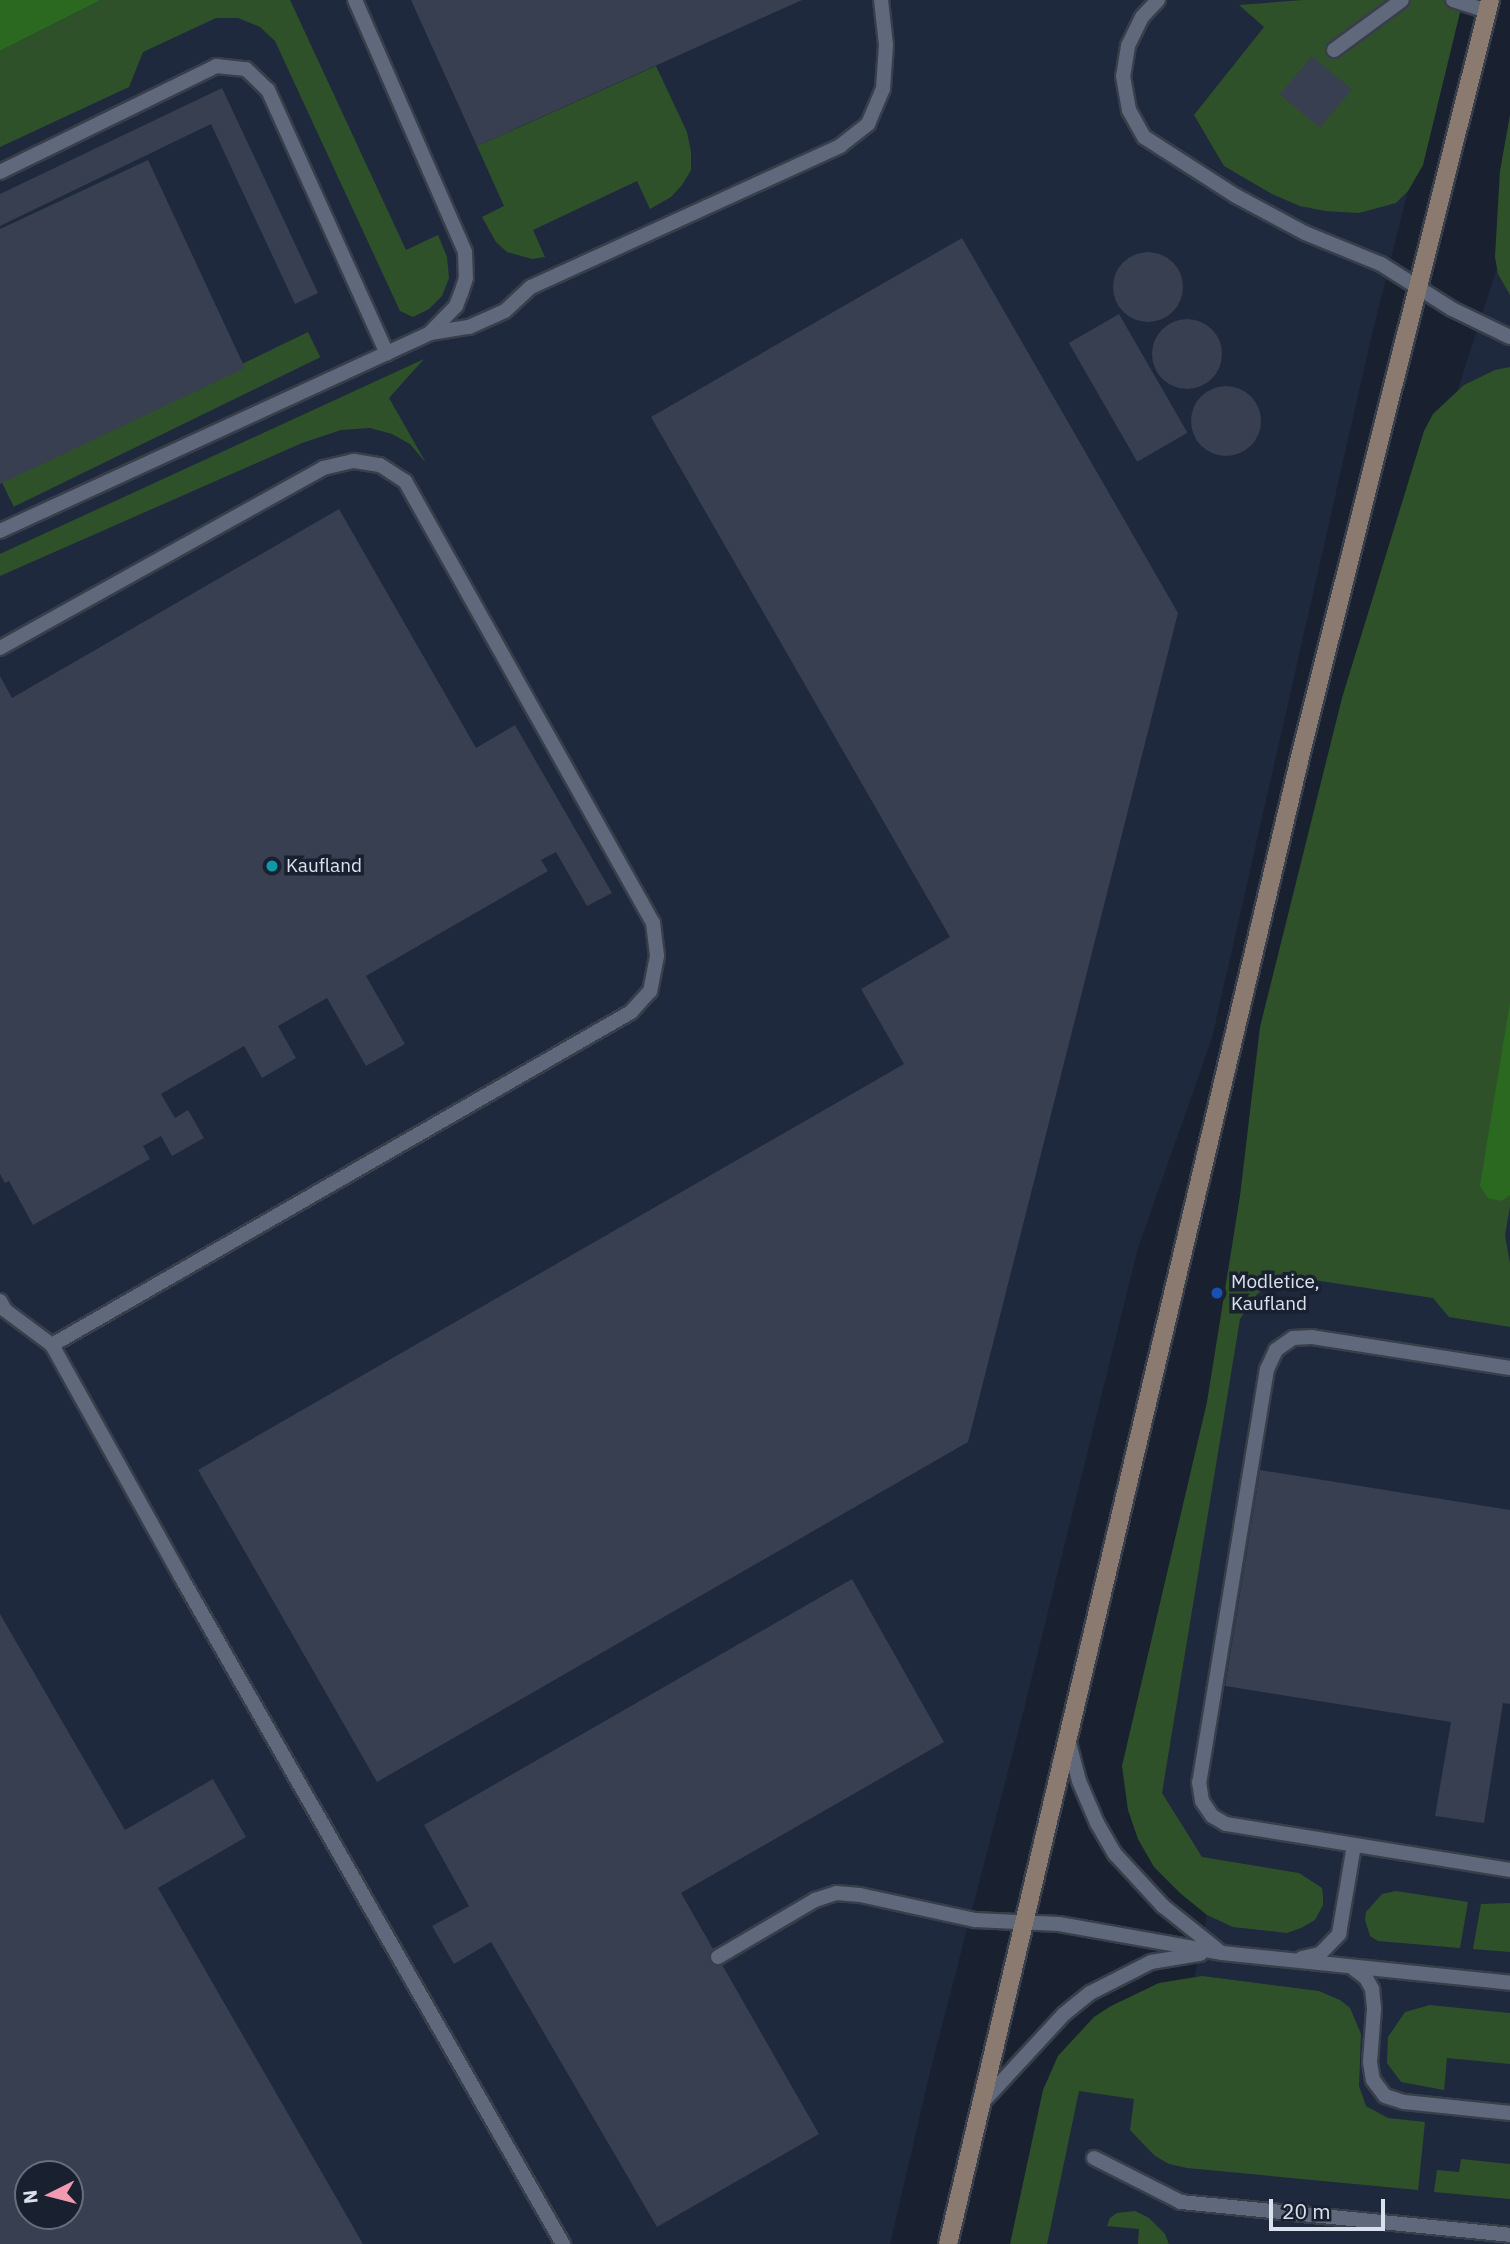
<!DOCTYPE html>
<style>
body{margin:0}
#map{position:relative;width:1510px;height:2244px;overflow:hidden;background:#192130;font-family:"IBM Plex Sans",sans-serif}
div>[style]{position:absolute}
.built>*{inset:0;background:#1e293d}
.green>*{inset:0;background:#2f512a;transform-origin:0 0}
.forest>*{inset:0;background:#2b6921}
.building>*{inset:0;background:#373f50;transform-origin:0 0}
.round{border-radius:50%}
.roads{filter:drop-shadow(2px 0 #383e4a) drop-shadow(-2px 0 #383e4a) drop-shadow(0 2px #383e4a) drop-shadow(0 -2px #383e4a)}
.lane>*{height:14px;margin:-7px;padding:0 7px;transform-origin:7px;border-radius:7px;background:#60697c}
.secondary>*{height:18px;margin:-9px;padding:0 9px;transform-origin:9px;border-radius:9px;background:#8a7a70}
.dots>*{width:19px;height:19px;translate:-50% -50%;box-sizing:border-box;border:4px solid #192130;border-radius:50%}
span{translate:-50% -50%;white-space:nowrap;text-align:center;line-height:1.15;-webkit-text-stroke:7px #192130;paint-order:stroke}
.poi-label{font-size:19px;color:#dbe1ec}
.left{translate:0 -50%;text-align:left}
.north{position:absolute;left:14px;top:2160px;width:70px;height:70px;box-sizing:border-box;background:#192130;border:2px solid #676e7b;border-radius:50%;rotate:264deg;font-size:19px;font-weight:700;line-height:28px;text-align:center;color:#dbe1ec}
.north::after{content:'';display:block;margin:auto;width:24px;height:32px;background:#f29aaf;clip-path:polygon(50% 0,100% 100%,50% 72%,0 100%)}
.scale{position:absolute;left:1269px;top:2199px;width:116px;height:32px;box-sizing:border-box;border:4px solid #dbe1ec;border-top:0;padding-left:9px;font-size:21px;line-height:24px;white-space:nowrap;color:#dbe1ec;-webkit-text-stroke:5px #192130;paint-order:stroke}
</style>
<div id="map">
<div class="built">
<i style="clip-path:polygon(evenodd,0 0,1456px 0,1372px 334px,1212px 1038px,1138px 1248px,1019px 1729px,931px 2068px,890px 2244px,0 2244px,0 0,28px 2174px,70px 2174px,70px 2216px,28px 2216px,28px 2174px)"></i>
<i style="clip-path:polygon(1510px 178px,1510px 2244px,1025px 2244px,1064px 2076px,1193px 1984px,1207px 1915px,1131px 1803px,1239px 1266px,1444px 433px,1505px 243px)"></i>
</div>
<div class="green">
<i style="clip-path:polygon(101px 0,290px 0,406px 250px,438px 235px,447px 257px,449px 278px,442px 296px,429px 309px,413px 317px,400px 311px,275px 41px,260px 27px,238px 18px,216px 18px,143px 52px,129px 87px,0 147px,0 51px)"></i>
<i style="clip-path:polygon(1303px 0,1463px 0,1423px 165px,1408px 191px,1396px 203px,1359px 213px,1325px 211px,1300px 206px,1272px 194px,1224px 166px,1194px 115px,1264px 27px,1239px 5px)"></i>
<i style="clip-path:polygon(656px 66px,687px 132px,691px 152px,691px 170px,682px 185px,671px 197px,650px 209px,637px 181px,533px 230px,545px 257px,532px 259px,507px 252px,496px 242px,482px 217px,504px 206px,477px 146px)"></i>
<i style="clip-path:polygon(1510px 115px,1510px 295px,1498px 274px,1495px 257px,1500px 171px)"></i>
<i style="left:308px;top:332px;width:28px;height:341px;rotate:64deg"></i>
<i style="clip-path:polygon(424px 359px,389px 398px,426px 463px,410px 444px,392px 434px,370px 428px,341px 430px,302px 443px,0 576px,0 554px)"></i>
<i style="clip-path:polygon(1510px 367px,1510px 1206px,1505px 1235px,1510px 1264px,1510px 1327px,1449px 1317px,1433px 1298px,1307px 1279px,1287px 1280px,1271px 1285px,1257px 1294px,1240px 1319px,1162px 1793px,1202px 1857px,1299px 1873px,1322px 1888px,1323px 1896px,1323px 1905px,1315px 1920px,1301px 1928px,1287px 1933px,1233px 1927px,1207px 1915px,1180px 1893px,1154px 1867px,1138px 1839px,1128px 1810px,1122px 1766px,1207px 1402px,1240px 1196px,1260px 1027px,1342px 698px,1424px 431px,1433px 414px,1464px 385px,1495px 370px)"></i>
<i style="clip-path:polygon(1396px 1891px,1468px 1902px,1460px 1948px,1378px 1941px,1370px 1936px,1365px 1920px,1366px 1912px,1382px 1894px)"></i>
<i style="clip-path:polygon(1510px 1903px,1510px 1952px,1473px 1949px,1481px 1904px)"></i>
<i style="clip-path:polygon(1202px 1976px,1319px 1991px,1340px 2000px,1350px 2008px,1361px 2034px,1359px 2086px,1366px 2106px,1388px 2118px,1425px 2122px,1418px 2190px,1187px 2168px,1169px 2164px,1155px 2156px,1130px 2130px,1134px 2099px,1079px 2091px,1047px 2244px,1010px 2244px,1043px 2090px,1058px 2056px,1094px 2017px,1111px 2006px,1159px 1983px)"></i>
<i style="clip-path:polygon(1430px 2005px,1510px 2013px,1510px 2064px,1447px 2058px,1444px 2090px,1401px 2082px,1387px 2063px,1388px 2037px,1405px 2012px)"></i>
<i style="clip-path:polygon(1461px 2159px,1510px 2164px,1510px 2199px,1434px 2192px,1437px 2170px,1459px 2172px)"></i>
<i style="clip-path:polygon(1135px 2211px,1149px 2218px,1165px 2234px,1169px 2244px,1138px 2244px,1139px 2229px,1107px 2226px,1110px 2218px,1117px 2213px)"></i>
</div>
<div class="forest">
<i style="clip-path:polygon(0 0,101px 0,0 51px)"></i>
<i style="clip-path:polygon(1510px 1002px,1510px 1195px,1501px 1201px,1488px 1198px,1480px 1186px)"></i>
</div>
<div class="building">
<i style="clip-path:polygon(411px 0,802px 0,477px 146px)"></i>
<i style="left:1312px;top:56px;width:52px;height:50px;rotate:40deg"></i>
<i style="clip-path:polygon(222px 88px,318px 293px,295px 304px,211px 124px,0 226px,0 194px)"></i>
<i style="clip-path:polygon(148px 160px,245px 368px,0 484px,0 229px)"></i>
<i style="clip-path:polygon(962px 238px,1178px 613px,968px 1442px,377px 1782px,198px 1470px,904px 1064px,861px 989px,950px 937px,651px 417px)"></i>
<i class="round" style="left:1113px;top:252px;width:70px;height:70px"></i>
<i style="left:1119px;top:314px;width:137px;height:58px;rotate:60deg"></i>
<i class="round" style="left:1152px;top:319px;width:70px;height:70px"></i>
<i class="round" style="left:1191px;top:386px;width:70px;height:70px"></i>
<i style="clip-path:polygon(339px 509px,476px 748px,515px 725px,612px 893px,587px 906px,556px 852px,541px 860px,548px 871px,366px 976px,405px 1044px,366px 1066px,327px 998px,278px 1026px,296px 1058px,262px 1078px,244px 1046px,161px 1094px,175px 1118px,188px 1110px,204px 1138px,172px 1156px,161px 1136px,143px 1146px,150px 1159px,33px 1225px,9px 1181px,5px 1183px,0 1174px,0 676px,12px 698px)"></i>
<i style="clip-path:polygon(1260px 1470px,1510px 1510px,1510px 1704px,1503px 1703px,1484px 1823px,1435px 1816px,1451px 1722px,1225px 1686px)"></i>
<i style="clip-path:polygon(852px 1579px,944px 1742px,681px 1893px,819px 2134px,657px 2227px,491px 1942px,454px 1964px,432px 1926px,469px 1906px,424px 1825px)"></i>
<i style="clip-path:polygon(evenodd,0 1614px,125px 1830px,213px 1779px,246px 1837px,158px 1888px,363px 2244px,0 2244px,0 1614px,28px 2174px,70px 2174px,70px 2216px,28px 2216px,28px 2174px)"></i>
</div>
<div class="roads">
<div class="lane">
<i style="left:355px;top:0;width:275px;rotate:66.4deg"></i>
<i style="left:465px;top:252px;width:26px;rotate:88deg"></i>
<i style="left:466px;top:278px;width:16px;rotate:108deg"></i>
<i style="left:461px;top:293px;width:14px;rotate:111deg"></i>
<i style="left:456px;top:306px;width:37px;rotate:134deg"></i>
<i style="left:1158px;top:0;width:23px;rotate:133deg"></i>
<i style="left:1142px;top:17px;width:32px;rotate:116deg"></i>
<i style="left:1128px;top:46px;width:30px;rotate:99deg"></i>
<i style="left:1123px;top:76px;width:35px;rotate:80deg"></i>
<i style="left:1129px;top:110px;width:31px;rotate:61deg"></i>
<i style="left:1144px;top:137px;width:109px;rotate:32.7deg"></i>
<i style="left:1236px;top:196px;width:78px;rotate:28.2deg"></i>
<i style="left:1305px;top:233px;width:82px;rotate:22.2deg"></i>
<i style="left:1381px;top:264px;width:84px;rotate:32.4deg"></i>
<i style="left:1452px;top:309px;width:64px;rotate:25.8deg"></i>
<i style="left:1453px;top:0;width:36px;rotate:18deg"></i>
<i style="left:1334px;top:50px;width:84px;rotate:-36.3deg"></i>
<i style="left:0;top:172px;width:241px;rotate:-26.1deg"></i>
<i style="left:216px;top:66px;width:30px;rotate:6deg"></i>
<i style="left:246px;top:69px;width:30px;rotate:44deg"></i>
<i style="left:268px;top:90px;width:289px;rotate:65.7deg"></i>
<i style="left:0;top:531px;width:473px;rotate:-24.7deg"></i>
<i style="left:430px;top:333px;width:39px;rotate:-9deg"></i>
<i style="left:469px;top:327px;width:39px;rotate:-24deg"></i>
<i style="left:505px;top:311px;width:35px;rotate:-43deg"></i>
<i style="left:531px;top:287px;width:340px;rotate:-24.5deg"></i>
<i style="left:840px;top:146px;width:36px;rotate:-38deg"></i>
<i style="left:868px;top:124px;width:38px;rotate:-67deg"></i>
<i style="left:883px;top:89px;width:44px;rotate:-86.1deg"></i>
<i style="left:886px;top:45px;width:45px;rotate:-96.3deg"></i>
<i style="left:0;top:648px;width:370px;rotate:-29.1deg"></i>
<i style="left:323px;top:468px;width:32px;rotate:-13deg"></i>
<i style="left:354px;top:461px;width:26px;rotate:9deg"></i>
<i style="left:380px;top:465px;width:30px;rotate:33deg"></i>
<i style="left:405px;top:481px;width:507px;rotate:60.7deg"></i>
<i style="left:653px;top:923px;width:33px;rotate:83deg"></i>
<i style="left:657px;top:956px;width:36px;rotate:101deg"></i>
<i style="left:650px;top:991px;width:28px;rotate:132deg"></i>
<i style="left:631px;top:1012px;width:668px;rotate:150.1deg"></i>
<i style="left:0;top:1301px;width:10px;rotate:61deg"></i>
<i style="left:5px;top:1310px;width:59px;rotate:36.7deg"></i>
<i style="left:52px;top:1345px;width:265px;rotate:60.9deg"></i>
<i style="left:181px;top:1577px;width:769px;rotate:60.2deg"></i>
<i style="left:1510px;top:1368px;width:200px;rotate:-171.1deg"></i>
<i style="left:1312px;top:1337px;width:19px;rotate:177deg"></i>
<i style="left:1293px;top:1338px;width:21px;rotate:145deg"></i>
<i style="left:1276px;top:1350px;width:21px;rotate:115deg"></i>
<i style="left:1267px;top:1369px;width:419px;rotate:99.3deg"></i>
<i style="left:1199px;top:1782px;width:19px;rotate:81deg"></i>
<i style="left:1202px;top:1801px;width:18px;rotate:56deg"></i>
<i style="left:1212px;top:1816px;width:16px;rotate:30deg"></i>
<i style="left:1226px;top:1824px;width:288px;rotate:9.2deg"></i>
<i style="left:1068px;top:1739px;width:43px;rotate:75.3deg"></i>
<i style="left:1079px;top:1781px;width:46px;rotate:66.8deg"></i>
<i style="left:1097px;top:1823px;width:36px;rotate:60deg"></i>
<i style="left:1115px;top:1854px;width:71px;rotate:47.3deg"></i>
<i style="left:1163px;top:1906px;width:70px;rotate:38.7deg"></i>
<i style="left:718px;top:1957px;width:113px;rotate:-30.4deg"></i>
<i style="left:815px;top:1900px;width:22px;rotate:-18deg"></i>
<i style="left:836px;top:1893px;width:24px;rotate:5deg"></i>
<i style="left:860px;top:1895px;width:118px;rotate:12.3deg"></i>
<i style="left:975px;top:1920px;width:84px;rotate:2.7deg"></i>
<i style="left:1059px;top:1924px;width:166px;rotate:10.1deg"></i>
<i style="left:1222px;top:1953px;width:290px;rotate:5.9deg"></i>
<i style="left:1302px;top:1958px;width:18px;rotate:-13deg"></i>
<i style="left:1320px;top:1954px;width:28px;rotate:-46deg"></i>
<i style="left:1339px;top:1934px;width:90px;rotate:-80.4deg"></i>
<i style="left:1353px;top:1968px;width:16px;rotate:38deg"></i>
<i style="left:1366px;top:1978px;width:13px;rotate:61deg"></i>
<i style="left:1372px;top:1989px;width:20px;rotate:84deg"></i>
<i style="left:1374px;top:2009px;width:53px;rotate:94.3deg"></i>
<i style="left:1370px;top:2062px;width:18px;rotate:81deg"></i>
<i style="left:1373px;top:2080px;width:20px;rotate:53deg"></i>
<i style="left:1385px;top:2096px;width:20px;rotate:18deg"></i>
<i style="left:1404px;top:2102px;width:107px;rotate:5.9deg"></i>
<i style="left:981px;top:2104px;width:122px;rotate:-47.3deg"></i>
<i style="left:1064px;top:2014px;width:33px;rotate:-39deg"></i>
<i style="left:1090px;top:1993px;width:68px;rotate:-26.9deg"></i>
<i style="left:1151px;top:1962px;width:50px;rotate:-9.3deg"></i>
<i style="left:1094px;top:2158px;width:97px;rotate:26.8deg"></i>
<i style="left:1181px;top:2202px;width:331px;rotate:5.7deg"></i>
</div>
<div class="secondary">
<i style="left:948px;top:2244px;width:1536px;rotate:-76.68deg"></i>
<i style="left:1302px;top:749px;width:772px;rotate:-75.91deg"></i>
</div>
</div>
<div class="dots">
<i style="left:272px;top:866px;background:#0f9aa8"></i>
<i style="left:1217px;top:1293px;background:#1a4fb4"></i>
</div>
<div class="poi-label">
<span class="left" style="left:286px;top:866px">Kaufland</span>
<span class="left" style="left:1231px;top:1293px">Modletice,<br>Kaufland</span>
</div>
<div class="north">N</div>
<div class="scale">20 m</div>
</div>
